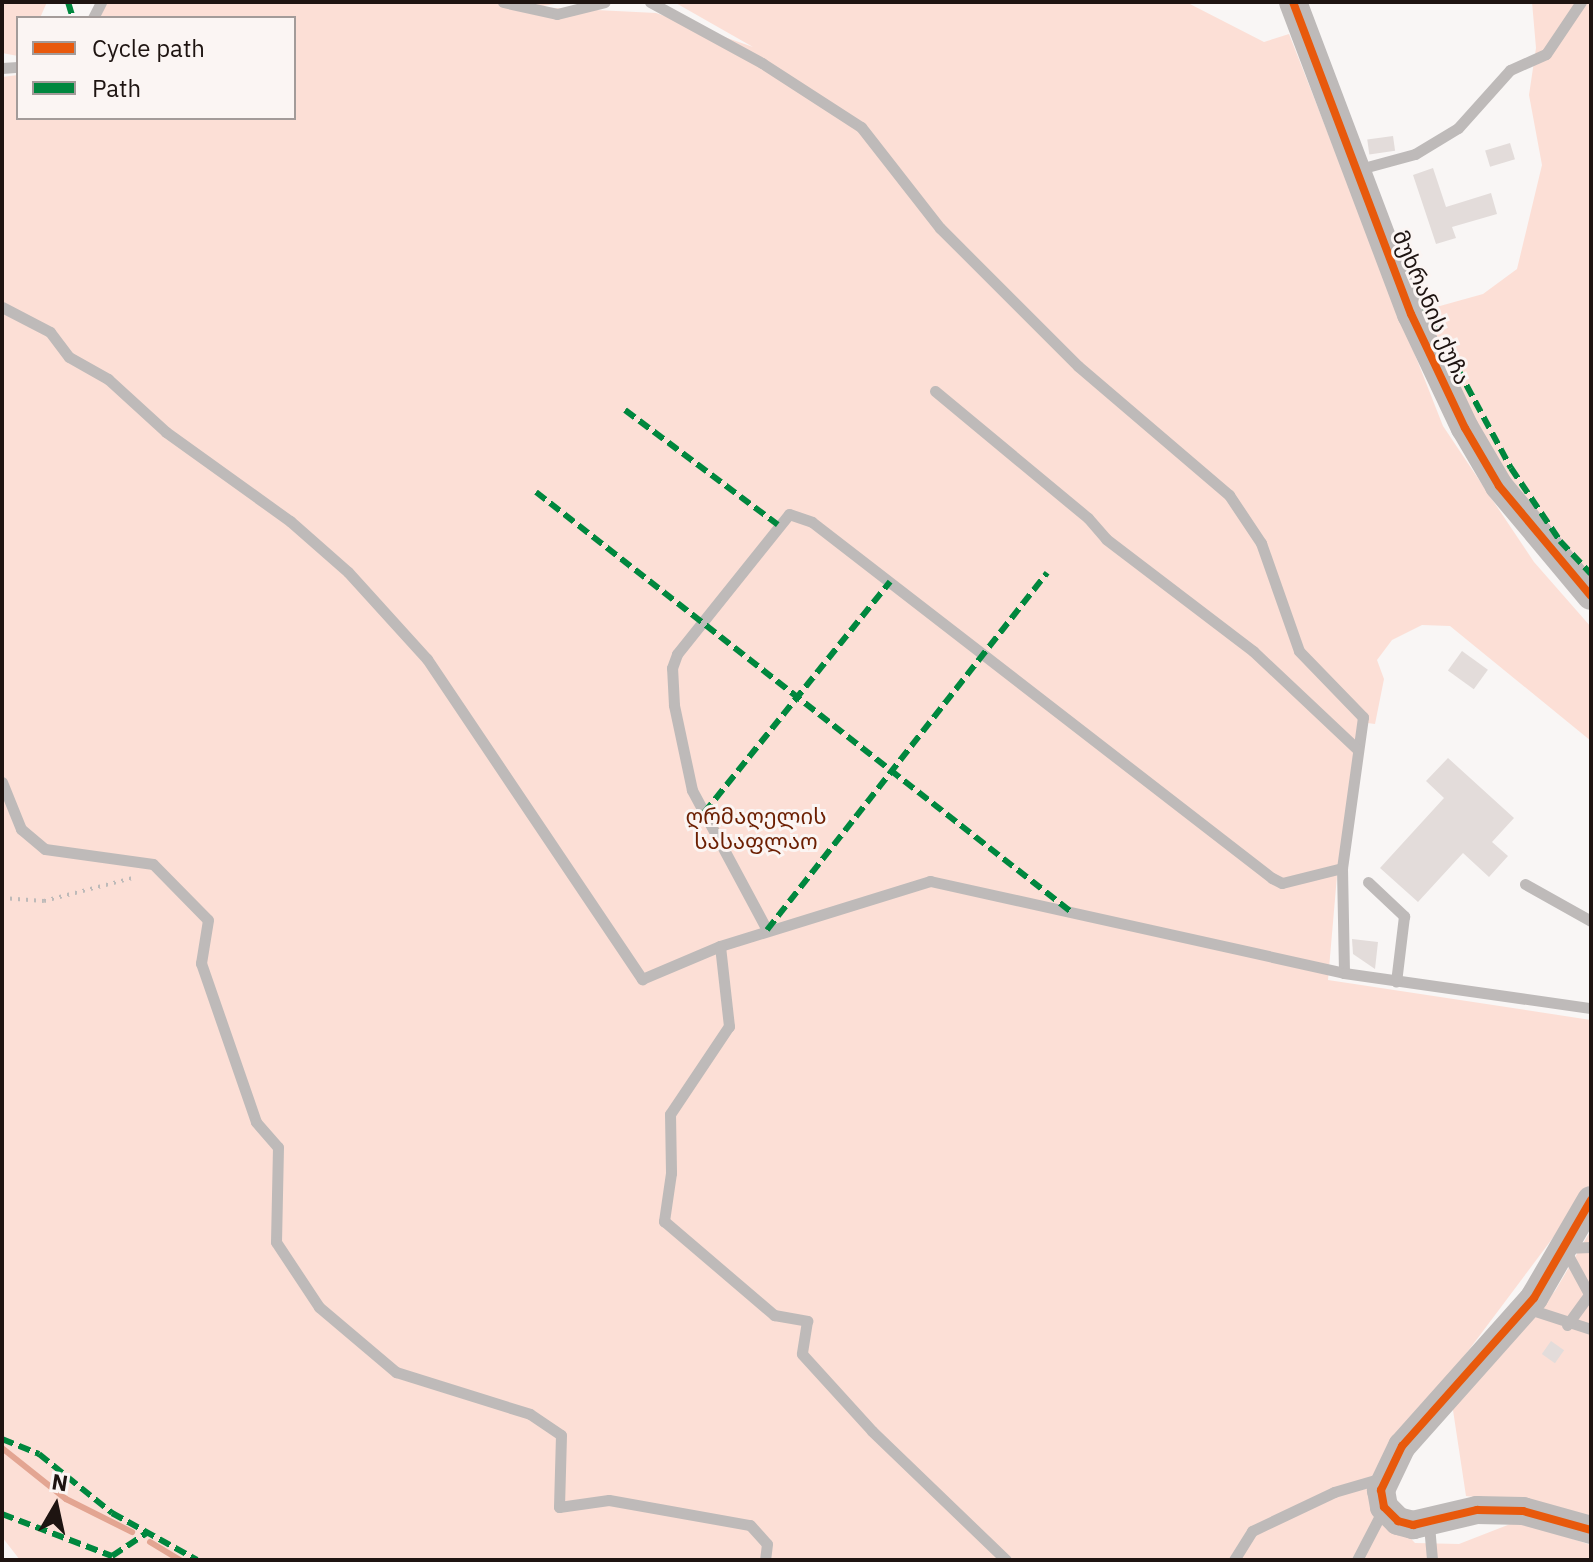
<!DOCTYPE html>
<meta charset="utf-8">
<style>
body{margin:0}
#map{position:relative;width:1593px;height:1562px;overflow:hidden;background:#f9f6f5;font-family:"IBM Plex Sans","Noto Sans Georgian",sans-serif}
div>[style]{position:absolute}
.green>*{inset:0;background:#fcdfd6}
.stream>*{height:6px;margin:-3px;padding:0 3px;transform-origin:3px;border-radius:3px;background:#e3a592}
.building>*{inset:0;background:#e3dcda;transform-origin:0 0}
.path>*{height:4px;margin-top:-2px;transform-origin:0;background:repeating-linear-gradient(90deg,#bdbab9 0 2px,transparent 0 8px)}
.service>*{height:11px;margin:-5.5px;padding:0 5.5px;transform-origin:5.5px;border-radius:5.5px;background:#bebab9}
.tertiary>*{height:28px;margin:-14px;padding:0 14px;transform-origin:14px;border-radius:14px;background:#bebab9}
.quiet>*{height:6px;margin-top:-3px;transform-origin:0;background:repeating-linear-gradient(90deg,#00873e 0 12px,transparent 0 18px)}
.cycleway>*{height:8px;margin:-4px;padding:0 4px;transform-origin:4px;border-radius:4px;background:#e8590c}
span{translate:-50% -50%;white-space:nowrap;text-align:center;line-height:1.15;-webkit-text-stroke:6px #fbf5f3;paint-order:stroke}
.street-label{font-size:22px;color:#1e1411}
.park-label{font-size:22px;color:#6c1f02}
.frame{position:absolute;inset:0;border:4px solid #1e1411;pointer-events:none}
.legend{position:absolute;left:16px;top:16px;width:280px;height:104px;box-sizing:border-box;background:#fbf5f3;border:2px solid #a39b99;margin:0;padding:10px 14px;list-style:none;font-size:24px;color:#1e1411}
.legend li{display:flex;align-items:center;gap:16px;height:40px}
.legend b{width:40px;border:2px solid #a39b99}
.north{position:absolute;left:16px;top:1466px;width:80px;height:80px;-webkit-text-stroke:6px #fbf5f3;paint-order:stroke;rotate:9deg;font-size:22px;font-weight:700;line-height:32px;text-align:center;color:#1e1411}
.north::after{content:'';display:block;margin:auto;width:28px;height:36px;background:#1e1411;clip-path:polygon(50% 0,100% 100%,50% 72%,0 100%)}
</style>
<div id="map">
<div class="green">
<i style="clip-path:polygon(2px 2px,47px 2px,40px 18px,18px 18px,18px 56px,2px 53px)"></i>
<i style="clip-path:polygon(98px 2px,567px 2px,536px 7px,656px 13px,753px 47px,674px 2px,1186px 2px,1264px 42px,1289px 34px,1443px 426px,1534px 562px,1591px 627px,1591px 741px,1450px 626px,1422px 625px,1392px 640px,1377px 660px,1384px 679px,1375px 724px,1360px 722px,1337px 876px,1328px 980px,1591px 1020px,1591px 1187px,1432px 1399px,1377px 1503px,1415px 1543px,1459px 1544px,1518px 1521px,1591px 1545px,1591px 1560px,20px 1560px,2px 1537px,2px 77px,18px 75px,18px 118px,294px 118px,294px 18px,99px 18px)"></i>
<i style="clip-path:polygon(1532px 2px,1591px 2px,1591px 583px,1496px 460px,1422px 311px,1483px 294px,1517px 269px,1542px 165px,1529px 95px,1536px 48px)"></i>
<i style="clip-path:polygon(1591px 1230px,1591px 1523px,1530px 1504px,1466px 1496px,1451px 1397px,1555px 1291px)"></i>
</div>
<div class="stream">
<i style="left:2px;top:1448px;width:82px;rotate:38.6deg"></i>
<i style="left:66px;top:1499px;width:74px;rotate:26.6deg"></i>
<i style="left:150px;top:1542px;width:35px;rotate:31deg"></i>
</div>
<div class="building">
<i style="left:1393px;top:136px;width:15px;height:26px;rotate:82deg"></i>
<i style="left:1510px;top:143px;width:17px;height:26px;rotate:73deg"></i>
<i style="clip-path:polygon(1433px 168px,1446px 207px,1491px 193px,1497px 214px,1452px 227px,1456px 238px,1436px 244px,1413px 175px)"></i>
<i style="left:1462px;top:651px;width:32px;height:24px;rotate:36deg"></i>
<i style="clip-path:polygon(1448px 758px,1514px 818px,1492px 842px,1508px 856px,1489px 877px,1463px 853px,1418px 902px,1380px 868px,1444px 798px,1426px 781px)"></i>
<i style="clip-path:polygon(1352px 939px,1378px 942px,1375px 969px,1353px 954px)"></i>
<i style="left:1551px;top:1341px;width:16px;height:16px;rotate:35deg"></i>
</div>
<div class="path">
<i style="left:2px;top:898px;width:42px;rotate:4.1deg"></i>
<i style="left:44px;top:901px;width:91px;rotate:-14.6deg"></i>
</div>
<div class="service">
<i style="left:503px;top:2px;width:55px;rotate:12.5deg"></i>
<i style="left:557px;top:14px;width:49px;rotate:-14deg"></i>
<i style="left:650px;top:2px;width:128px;rotate:28.6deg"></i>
<i style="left:762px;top:63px;width:118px;rotate:32.9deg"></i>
<i style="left:861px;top:127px;width:128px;rotate:52deg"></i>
<i style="left:940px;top:228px;width:195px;rotate:45deg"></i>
<i style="left:1078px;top:366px;width:199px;rotate:40.5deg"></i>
<i style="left:1229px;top:495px;width:58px;rotate:56.3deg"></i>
<i style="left:1261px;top:543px;width:114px;rotate:70.6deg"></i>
<i style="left:1299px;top:651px;width:92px;rotate:45.9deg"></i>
<i style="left:1363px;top:717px;width:152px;rotate:97.9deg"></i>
<i style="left:1342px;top:868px;width:105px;rotate:88.9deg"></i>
<i style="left:93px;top:18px;width:18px;rotate:-63deg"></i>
<i style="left:2px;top:68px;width:16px;rotate:-4deg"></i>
<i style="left:1356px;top:170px;width:61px;rotate:-15.2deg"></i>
<i style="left:1415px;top:154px;width:50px;rotate:-31.2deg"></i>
<i style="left:1458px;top:128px;width:78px;rotate:-48.1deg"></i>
<i style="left:1510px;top:70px;width:39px;rotate:-24deg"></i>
<i style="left:1546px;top:54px;width:63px;rotate:-56.1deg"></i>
<i style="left:2px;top:307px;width:54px;rotate:27.5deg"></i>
<i style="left:50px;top:332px;width:31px;rotate:53deg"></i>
<i style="left:69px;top:357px;width:45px;rotate:29.4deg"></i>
<i style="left:108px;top:379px;width:79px;rotate:42.4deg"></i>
<i style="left:166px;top:432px;width:153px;rotate:35.7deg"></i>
<i style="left:290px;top:521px;width:77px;rotate:41.3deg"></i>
<i style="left:348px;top:572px;width:118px;rotate:47.8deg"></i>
<i style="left:427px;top:659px;width:386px;rotate:56.1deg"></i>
<i style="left:642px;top:979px;width:85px;rotate:-22.9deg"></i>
<i style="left:720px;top:946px;width:220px;rotate:-17.2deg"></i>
<i style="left:930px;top:881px;width:424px;rotate:12.5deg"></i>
<i style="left:1344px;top:973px;width:249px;rotate:8.1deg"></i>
<i style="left:935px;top:391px;width:199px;rotate:39.7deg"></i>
<i style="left:1088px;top:518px;width:28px;rotate:49deg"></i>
<i style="left:1106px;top:539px;width:185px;rotate:37.3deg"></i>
<i style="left:1253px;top:651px;width:143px;rotate:43.3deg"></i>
<i style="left:2px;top:782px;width:51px;rotate:68deg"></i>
<i style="left:21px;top:829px;width:31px;rotate:40deg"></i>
<i style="left:45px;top:849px;width:109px;rotate:7.9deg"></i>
<i style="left:153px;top:864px;width:78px;rotate:45.5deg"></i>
<i style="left:208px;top:920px;width:44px;rotate:99.2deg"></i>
<i style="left:201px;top:963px;width:168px;rotate:70.9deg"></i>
<i style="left:256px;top:1122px;width:33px;rotate:49deg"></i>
<i style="left:278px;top:1147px;width:95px;rotate:91.2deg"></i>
<i style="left:276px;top:1242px;width:78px;rotate:56.5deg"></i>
<i style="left:319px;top:1307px;width:101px;rotate:40.2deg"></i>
<i style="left:396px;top:1372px;width:140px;rotate:17.4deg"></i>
<i style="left:530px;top:1414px;width:37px;rotate:34deg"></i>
<i style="left:561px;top:1435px;width:72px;rotate:91.6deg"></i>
<i style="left:559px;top:1507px;width:50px;rotate:-8deg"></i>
<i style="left:609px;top:1500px;width:143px;rotate:10.1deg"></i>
<i style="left:750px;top:1525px;width:25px;rotate:48deg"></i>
<i style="left:767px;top:1544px;width:16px;rotate:97deg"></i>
<i style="left:1368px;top:882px;width:50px;rotate:43.4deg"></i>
<i style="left:1404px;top:916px;width:66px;rotate:96.9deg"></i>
<i style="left:1525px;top:884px;width:76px;rotate:29.3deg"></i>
<i style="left:767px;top:930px;width:159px;rotate:-118.2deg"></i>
<i style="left:692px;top:790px;width:87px;rotate:-102deg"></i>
<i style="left:674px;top:705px;width:37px;rotate:-93deg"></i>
<i style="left:672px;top:668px;width:15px;rotate:-70deg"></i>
<i style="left:677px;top:654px;width:179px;rotate:-51.3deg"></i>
<i style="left:789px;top:514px;width:24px;rotate:19deg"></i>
<i style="left:812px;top:522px;width:582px;rotate:37.74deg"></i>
<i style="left:1272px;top:878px;width:11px;rotate:27deg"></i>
<i style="left:1282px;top:883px;width:62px;rotate:-14deg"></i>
<i style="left:720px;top:946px;width:81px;rotate:83.6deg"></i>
<i style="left:729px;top:1026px;width:106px;rotate:123.8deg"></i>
<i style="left:670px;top:1114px;width:59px;rotate:89deg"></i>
<i style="left:671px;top:1173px;width:49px;rotate:98.3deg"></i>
<i style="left:664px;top:1221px;width:145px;rotate:40.5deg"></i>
<i style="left:774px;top:1315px;width:34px;rotate:10deg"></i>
<i style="left:807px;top:1321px;width:33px;rotate:99deg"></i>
<i style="left:802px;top:1354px;width:104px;rotate:47.7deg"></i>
<i style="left:872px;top:1431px;width:186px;rotate:43.9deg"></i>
<i style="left:1588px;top:1292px;width:50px;rotate:-118.6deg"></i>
<i style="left:1564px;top:1248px;width:27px;rotate:-2deg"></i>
<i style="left:1526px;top:1308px;width:68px;rotate:17.9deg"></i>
<i style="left:1567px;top:1325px;width:41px;rotate:-54deg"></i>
<i style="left:1429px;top:1525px;width:35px;rotate:85deg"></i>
<i style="left:1234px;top:1560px;width:34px;rotate:-58deg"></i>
<i style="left:1252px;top:1531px;width:91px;rotate:-25.4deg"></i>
<i style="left:1334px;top:1492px;width:50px;rotate:-16.3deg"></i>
<i style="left:1357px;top:1560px;width:59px;rotate:-62.6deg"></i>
</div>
<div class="tertiary">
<i style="left:1293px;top:2px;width:334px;rotate:69.3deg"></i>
<i style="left:1411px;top:314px;width:126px;rotate:64.7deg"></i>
<i style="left:1465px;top:428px;width:67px;rotate:59.6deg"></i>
<i style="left:1499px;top:486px;width:143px;rotate:50.1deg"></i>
<i style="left:1591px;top:1200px;width:113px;rotate:120.2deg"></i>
<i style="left:1534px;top:1298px;width:198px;rotate:131.7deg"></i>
<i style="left:1402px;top:1446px;width:49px;rotate:115.5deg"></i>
<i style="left:1381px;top:1490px;width:17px;rotate:80deg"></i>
<i style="left:1384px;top:1507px;width:20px;rotate:45deg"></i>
<i style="left:1398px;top:1521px;width:16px;rotate:15deg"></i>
<i style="left:1413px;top:1525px;width:66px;rotate:-13.2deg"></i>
<i style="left:1477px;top:1510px;width:46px;rotate:1.2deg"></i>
<i style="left:1523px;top:1511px;width:71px;rotate:15.6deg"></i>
</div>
<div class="quiet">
<i style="left:68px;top:2px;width:17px;rotate:73deg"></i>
<i style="left:1424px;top:306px;width:184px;rotate:61.8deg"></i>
<i style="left:1511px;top:468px;width:88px;rotate:56.1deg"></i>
<i style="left:1560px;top:541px;width:45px;rotate:46.8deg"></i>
<i style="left:625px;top:410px;width:191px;rotate:36.9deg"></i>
<i style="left:536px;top:492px;width:679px;rotate:38.12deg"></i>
<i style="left:704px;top:813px;width:297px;rotate:-51.2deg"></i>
<i style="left:767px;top:930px;width:454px;rotate:-51.9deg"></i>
<i style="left:2px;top:1439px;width:40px;rotate:22deg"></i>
<i style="left:39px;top:1454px;width:94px;rotate:38.9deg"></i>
<i style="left:112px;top:1513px;width:97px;rotate:28.9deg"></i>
<i style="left:2px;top:1514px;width:118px;rotate:20.9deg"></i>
<i style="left:112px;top:1556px;width:43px;rotate:-33.7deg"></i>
</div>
<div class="cycleway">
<i style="left:1293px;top:2px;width:334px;rotate:69.3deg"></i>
<i style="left:1411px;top:314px;width:126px;rotate:64.7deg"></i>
<i style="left:1465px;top:428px;width:67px;rotate:59.6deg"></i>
<i style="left:1499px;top:486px;width:143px;rotate:50.1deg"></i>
<i style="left:1591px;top:1200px;width:113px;rotate:120.2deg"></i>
<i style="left:1534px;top:1298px;width:198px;rotate:131.7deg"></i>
<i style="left:1402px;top:1446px;width:49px;rotate:115.5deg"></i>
<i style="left:1381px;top:1490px;width:17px;rotate:80deg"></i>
<i style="left:1384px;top:1507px;width:20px;rotate:45deg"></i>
<i style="left:1398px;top:1521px;width:16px;rotate:15deg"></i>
<i style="left:1413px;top:1525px;width:66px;rotate:-13.2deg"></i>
<i style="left:1477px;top:1510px;width:46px;rotate:1.2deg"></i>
<i style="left:1523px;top:1511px;width:71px;rotate:15.6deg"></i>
</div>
<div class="street-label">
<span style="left:1432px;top:307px;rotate:67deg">მუხრანის ქუჩა</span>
</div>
<div class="park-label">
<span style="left:756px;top:828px">ღრმაღელის<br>სასაფლაო</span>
</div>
<div class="frame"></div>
<ul class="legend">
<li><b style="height:10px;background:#e8590c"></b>Cycle path</li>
<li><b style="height:10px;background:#00873e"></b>Path</li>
</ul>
<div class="north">N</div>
</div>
